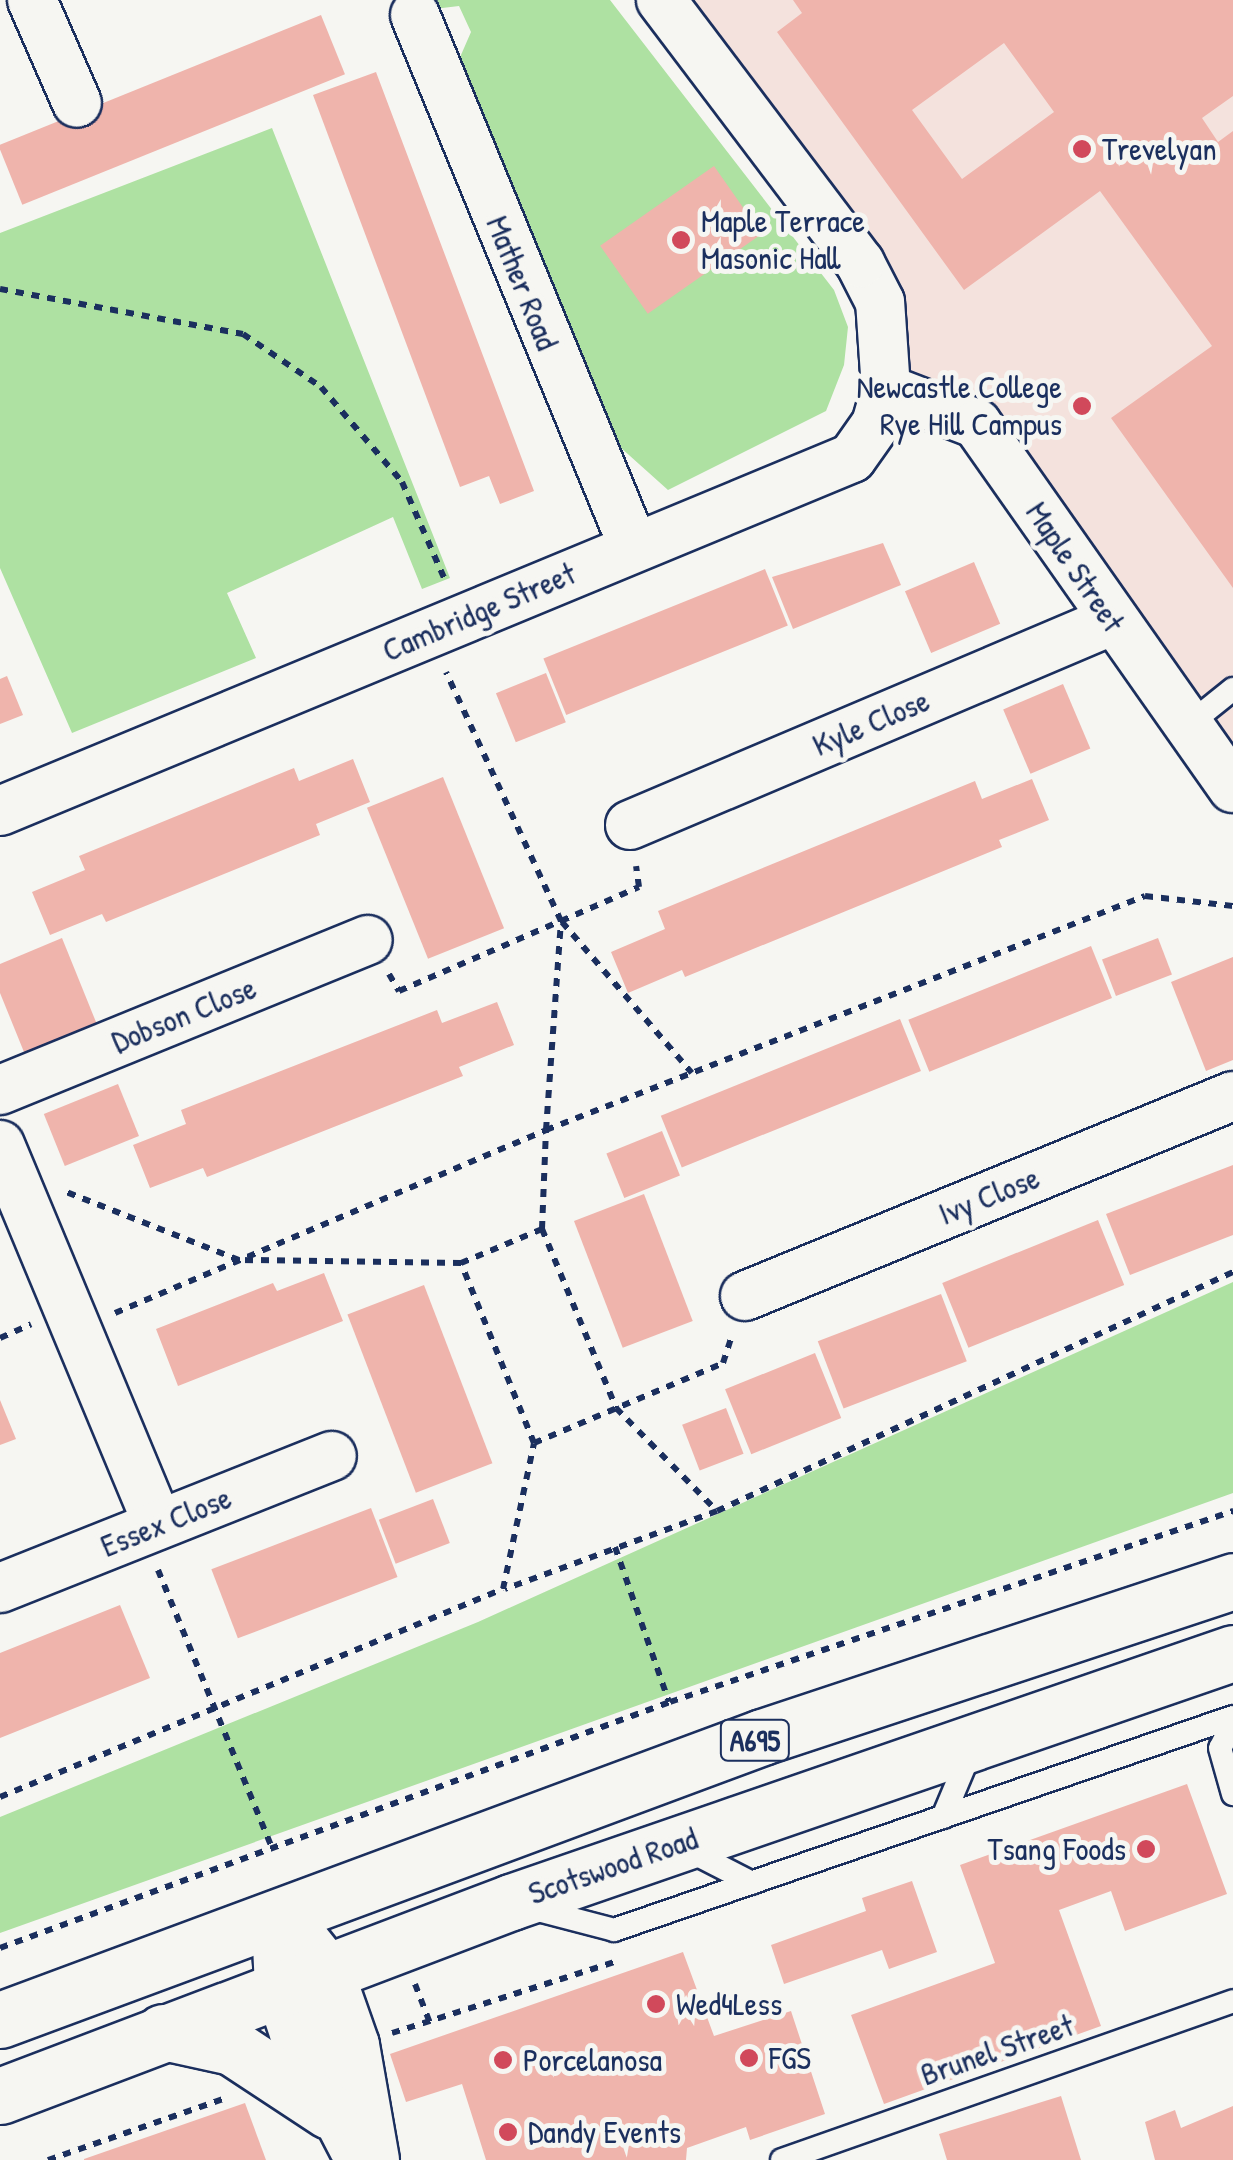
<!DOCTYPE html>
<style>
body{margin:0}
#map{position:relative;width:1233px;height:2160px;overflow:hidden;background:#f6f6f2;font-family:"Patrick Hand",sans-serif}
div>[style]{position:absolute}
.built>*{inset:0;background:#f4e2dd}
.green>*{inset:0;background:#aee1a2}
.building>*{inset:0;background:#efb4ac;transform-origin:0 0}
.path>*{height:6px;margin-top:-3px;transform-origin:0;background:repeating-linear-gradient(90deg,#1b2f5e 0 8px,transparent 0 16px)}
.roads{filter:drop-shadow(2px 0 #1b2f5e) drop-shadow(-2px 0 #1b2f5e) drop-shadow(0 2px #1b2f5e) drop-shadow(0 -2px #1b2f5e)}
.service>*{height:22px;margin:-11px;padding:0 11px;transform-origin:11px;border-radius:11px;background:#f6f6f2}
.minor>*{height:48px;margin:-24px;padding:0 24px;transform-origin:24px;border-radius:24px;background:#f6f6f2}
.tertiary>*{height:55px;margin:-27.5px;padding:0 27.5px;transform-origin:27.5px;border-radius:27.5px;background:#f6f6f2}
.primary>*{height:55px;margin:-27.5px;padding:0 27.5px;transform-origin:27.5px;border-radius:27.5px;background:#f6f6f2}
.dots>*{width:28px;height:28px;translate:-50% -50%;box-sizing:border-box;border:5px solid #f6f6f2;border-radius:50%}
span{translate:-50% -50%;white-space:nowrap;text-align:center;line-height:1.15;-webkit-text-stroke:10px #f6f6f2;paint-order:stroke}
.shield-label span{padding:2px 8px;background:#f6f6f2;border:2px solid;border-radius:8px;-webkit-text-stroke-width:0}
.shield-label{font-size:30px;color:#1b2f5e;font-weight:700}
.poi-label{font-size:32px;color:#1b2f5e}
.left{translate:0 -50%;text-align:left}
.right{translate:-100% -50%;text-align:right}
.street-label{font-size:32px;color:#1b2f5e}
</style>
<div id="map">
<div class="built">
<i style="clip-path:polygon(661px 0,1233px 0,1233px 787px,977px 424px,886px 389px,880px 302px)"></i>
</div>
<div class="green">
<i style="clip-path:polygon(420px 0,610px 0,834px 290px,848px 327px,844px 365px,826px 411px,668px 490px,620px 447px,454px 71px,471px 32px,459px 6px,434px 9px)"></i>
<i style="clip-path:polygon(272px 128px,450px 578px,422px 589px,393px 517px,227px 593px,256px 658px,72px 733px,0 568px,0 233px)"></i>
<i style="clip-path:polygon(1233px 1282px,1233px 1493px,0 1933px,0 1817px,478px 1622px)"></i>
</div>
<div class="building">
<i style="clip-path:polygon(evenodd,793px 0,1233px 0,1233px 96px,1202px 118px,1218px 142px,1233px 131px,1233px 588px,1111px 418px,1212px 346px,1100px 191px,964px 290px,777px 32px,802px 13px,793px 0,1004px 43px,1054px 112px,962px 179px,912px 110px,1004px 43px)"></i>
<i style="left:321px;top:15px;width:64px;height:348px;rotate:68deg"></i>
<i style="clip-path:polygon(376px 72px,534px 491px,500px 504px,489px 476px,460px 487px,313px 95px)"></i>
<i style="left:714px;top:166px;width:83px;height:139px;rotate:55deg"></i>
<i style="clip-path:polygon(883px 543px,901px 585px,793px 629px,772px 577px)"></i>
<i style="left:974px;top:562px;width:67px;height:75px;rotate:67deg"></i>
<i style="left:765px;top:569px;width:61px;height:239px;rotate:68deg"></i>
<i style="left:546px;top:673px;width:53px;height:54px;rotate:68deg"></i>
<i style="clip-path:polygon(7px 676px,23px 715px,0 724px,0 679px)"></i>
<i style="left:1063px;top:684px;width:70px;height:65px;rotate:67deg"></i>
<i style="clip-path:polygon(353px 759px,370px 802px,316px 824px,320px 835px,106px 922px,102px 914px,50px 935px,32px 892px,85px 870px,79px 856px,294px 768px,299px 781px)"></i>
<i style="left:443px;top:777px;width:163px;height:82px;rotate:68deg"></i>
<i style="clip-path:polygon(1032px 779px,1049px 820px,999px 840px,1002px 847px,685px 977px,682px 970px,628px 993px,611px 952px,665px 929px,658px 911px,975px 781px,982px 799px)"></i>
<i style="clip-path:polygon(62px 938px,98px 1027px,26px 1057px,0 993px,0 964px)"></i>
<i style="left:1158px;top:938px;width:39px;height:60px;rotate:69deg"></i>
<i style="left:1091px;top:946px;width:56px;height:197px;rotate:68deg"></i>
<i style="clip-path:polygon(1233px 957px,1233px 1060px,1206px 1071px,1171px 982px)"></i>
<i style="clip-path:polygon(497px 1002px,514px 1045px,459px 1067px,463px 1076px,207px 1177px,203px 1168px,150px 1188px,133px 1145px,186px 1124px,181px 1110px,437px 1010px,442px 1023px)"></i>
<i style="left:900px;top:1019px;width:56px;height:258px;rotate:68deg"></i>
<i style="left:118px;top:1084px;width:56px;height:80px;rotate:68deg"></i>
<i style="left:662px;top:1131px;width:48px;height:60px;rotate:68deg"></i>
<i style="clip-path:polygon(1233px 1165px,1233px 1235px,1130px 1275px,1106px 1214px)"></i>
<i style="left:644px;top:1194px;width:136px;height:75px;rotate:69deg"></i>
<i style="left:1098px;top:1220px;width:70px;height:168px;rotate:68deg"></i>
<i style="clip-path:polygon(324px 1273px,343px 1321px,178px 1386px,156px 1329px,273px 1283px,277px 1291px)"></i>
<i style="left:424px;top:1285px;width:191px;height:82px;rotate:69deg"></i>
<i style="left:941px;top:1294px;width:72px;height:132px;rotate:69deg"></i>
<i style="left:815px;top:1353px;width:70px;height:97px;rotate:68deg"></i>
<i style="clip-path:polygon(0 1400px,16px 1439px,0 1445px)"></i>
<i style="left:726px;top:1408px;width:49px;height:47px;rotate:69deg"></i>
<i style="left:433px;top:1499px;width:47px;height:58px;rotate:69deg"></i>
<i style="left:371px;top:1508px;width:74px;height:171px;rotate:69deg"></i>
<i style="clip-path:polygon(120px 1605px,150px 1678px,0 1738px,0 1653px)"></i>
<i style="clip-path:polygon(1187px 1784px,1227px 1894px,1125px 1931px,1111px 1891px,1059px 1910px,1101px 2026px,884px 2104px,851px 2015px,995px 1963px,960px 1865px)"></i>
<i style="clip-path:polygon(912px 1881px,937px 1952px,889px 1969px,882px 1950px,784px 1984px,771px 1945px,866px 1911px,862px 1898px)"></i>
<i style="clip-path:polygon(683px 1952px,714px 2036px,791px 2011px,825px 2114px,750px 2140px,746px 2127px,687px 2148px,686px 2160px,486px 2160px,462px 2084px,406px 2102px,390px 2054px)"></i>
<i style="clip-path:polygon(1061px 2096px,1081px 2160px,947px 2160px,939px 2134px)"></i>
<i style="clip-path:polygon(245px 2103px,266px 2160px,84px 2160px,84px 2159px)"></i>
<i style="clip-path:polygon(1233px 2106px,1233px 2160px,1155px 2160px,1145px 2122px,1175px 2110px,1181px 2128px)"></i>
</div>
<div class="path">
<i style="left:0;top:289px;width:247px;rotate:10.5deg"></i>
<i style="left:243px;top:334px;width:94px;rotate:34.2deg"></i>
<i style="left:321px;top:387px;width:125px;rotate:49.5deg"></i>
<i style="left:402px;top:482px;width:107px;rotate:66.3deg"></i>
<i style="left:562px;top:922px;width:199px;rotate:49.3deg"></i>
<i style="left:389px;top:974px;width:20px;rotate:60deg"></i>
<i style="left:399px;top:991px;width:176px;rotate:-23.4deg"></i>
<i style="left:561px;top:921px;width:85px;rotate:-23.6deg"></i>
<i style="left:639px;top:887px;width:21px;rotate:-98deg"></i>
<i style="left:542px;top:1229px;width:99px;rotate:-87.7deg"></i>
<i style="left:546px;top:1130px;width:643px;rotate:-21.34deg"></i>
<i style="left:1145px;top:896px;width:89px;rotate:6.5deg"></i>
<i style="left:461px;top:1263px;width:88px;rotate:-22.8deg"></i>
<i style="left:542px;top:1229px;width:194px;rotate:67.5deg"></i>
<i style="left:616px;top:1408px;width:144px;rotate:45.6deg"></i>
<i style="left:717px;top:1511px;width:226px;rotate:159.8deg"></i>
<i style="left:115px;top:1313px;width:468px;rotate:-23deg"></i>
<i style="left:546px;top:1130px;width:210px;rotate:-85.9deg"></i>
<i style="left:561px;top:921px;width:274px;rotate:-114.8deg"></i>
<i style="left:0;top:1338px;width:34px;rotate:-24deg"></i>
<i style="left:534px;top:1443px;width:205px;rotate:-22.9deg"></i>
<i style="left:723px;top:1363px;width:28px;rotate:-72deg"></i>
<i style="left:717px;top:1511px;width:569px;rotate:-24.85deg"></i>
<i style="left:615px;top:1547px;width:164px;rotate:70.8deg"></i>
<i style="left:158px;top:1570px;width:298px;rotate:67.7deg"></i>
<i style="left:0;top:1797px;width:544px;rotate:-22.47deg"></i>
<i style="left:503px;top:1589px;width:149px;rotate:-78deg"></i>
<i style="left:534px;top:1443px;width:194px;rotate:-112.1deg"></i>
<i style="left:461px;top:1263px;width:222px;rotate:-179.2deg"></i>
<i style="left:239px;top:1260px;width:188px;rotate:-158.5deg"></i>
<i style="left:0;top:1948px;width:714px;rotate:-20.16deg"></i>
<i style="left:670px;top:1702px;width:595px;rotate:-18.74deg"></i>
<i style="left:415px;top:1984px;width:42px;rotate:69deg"></i>
<i style="left:392px;top:2033px;width:233px;rotate:-17.7deg"></i>
<i style="left:48px;top:2160px;width:188px;rotate:-19.2deg"></i>
</div>
<div class="roads">
<div class="service">
<i style="left:1187px;top:726px;width:59px;rotate:-38.8deg"></i>
<i style="left:1233px;top:1723px;width:28px;rotate:117deg"></i>
<i style="left:1220px;top:1748px;width:48px;rotate:74.2deg"></i>
<i style="left:943px;top:1817px;width:75px;rotate:-67.2deg"></i>
<i style="left:684px;top:1848px;width:76px;rotate:27.2deg"></i>
<i style="left:526px;top:1907px;width:91px;rotate:14.6deg"></i>
<i style="left:614px;top:1930px;width:655px;rotate:-18.99deg"></i>
<i style="left:782px;top:2160px;width:478px;rotate:-19.4deg"></i>
</div>
<div class="minor">
<i style="left:32px;top:0;width:112px;rotate:66.4deg"></i>
<i style="left:415px;top:15px;width:576px;rotate:67.66deg"></i>
<i style="left:886px;top:389px;width:97px;rotate:21deg"></i>
<i style="left:977px;top:424px;width:445px;rotate:54.9deg"></i>
<i style="left:0;top:811px;width:922px;rotate:-22.51deg"></i>
<i style="left:852px;top:458px;width:42px;rotate:-54.8deg"></i>
<i style="left:876px;top:424px;width:36px;rotate:-74deg"></i>
<i style="left:886px;top:389px;width:87px;rotate:-93.9deg"></i>
<i style="left:880px;top:302px;width:44px;rotate:-117.1deg"></i>
<i style="left:860px;top:263px;width:330px;rotate:-127.1deg"></i>
<i style="left:630px;top:825px;width:522px;rotate:-22.98deg"></i>
<i style="left:0;top:1090px;width:397px;rotate:-22.2deg"></i>
<i style="left:0;top:1145px;width:411px;rotate:67.4deg"></i>
<i style="left:745px;top:1296px;width:527px;rotate:-22.29deg"></i>
<i style="left:0;top:1588px;width:357px;rotate:-21.7deg"></i>
</div>
<div class="tertiary">
<i style="left:282px;top:1917px;width:69px;rotate:51.5deg"></i>
<i style="left:325px;top:1971px;width:78px;rotate:70.6deg"></i>
<i style="left:351px;top:2045px;width:117px;rotate:80.1deg"></i>
<i style="left:280px;top:1944px;width:43px;rotate:87.3deg"></i>
<i style="left:282px;top:1987px;width:47px;rotate:71.6deg"></i>
<i style="left:297px;top:2032px;width:128px;rotate:62.6deg"></i>
<i style="left:163px;top:2032px;width:71px;rotate:12.3deg"></i>
<i style="left:232px;top:2047px;width:116px;rotate:33.4deg"></i>
</div>
<div class="primary">
<i style="left:0;top:2020px;width:813px;rotate:-20.37deg"></i>
<i style="left:762px;top:1737px;width:496px;rotate:-18.3deg"></i>
<i style="left:0;top:2096px;width:547px;rotate:-20.79deg"></i>
<i style="left:511px;top:1902px;width:764px;rotate:-19.03deg"></i>
</div>
</div>
<div class="dots">
<i style="left:1082px;top:149px;background:#d1495b"></i>
<i style="left:681px;top:240px;background:#d1495b"></i>
<i style="left:1082px;top:406px;background:#d1495b"></i>
<i style="left:1146px;top:1849px;background:#d1495b"></i>
<i style="left:656px;top:2004px;background:#d1495b"></i>
<i style="left:749px;top:2058px;background:#d1495b"></i>
<i style="left:503px;top:2060px;background:#d1495b"></i>
<i style="left:508px;top:2132px;background:#d1495b"></i>
</div>
<div class="shield-label">
<span style="left:755px;top:1740px">A695</span>
</div>
<div class="poi-label">
<span class="left" style="left:1102px;top:149px">Trevelyan</span>
<span class="left" style="left:701px;top:240px">Maple Terrace<br>Masonic Hall</span>
<span class="right" style="left:1062px;top:406px">Newcastle College<br>Rye Hill Campus</span>
<span class="right" style="left:1126px;top:1849px">Tsang Foods</span>
<span class="left" style="left:676px;top:2004px">Wed4Less</span>
<span class="left" style="left:769px;top:2058px">FGS</span>
<span class="left" style="left:523px;top:2060px">Porcelanosa</span>
<span class="left" style="left:528px;top:2132px">Dandy Events</span>
</div>
<div class="street-label">
<span style="left:522px;top:283px;rotate:68deg">Mather Road</span>
<span style="left:1075px;top:567px;rotate:56deg">Maple Street</span>
<span style="left:479px;top:612px;rotate:-23deg">Cambridge Street</span>
<span style="left:871px;top:723px;rotate:-23deg">Kyle Close</span>
<span style="left:184px;top:1015px;rotate:-22deg">Dobson Close</span>
<span style="left:989px;top:1196px;rotate:-22deg">Ivy Close</span>
<span style="left:166px;top:1522px;rotate:-22deg">Essex Close</span>
<span style="left:613px;top:1866px;rotate:-19deg">Scotswood Road</span>
<span style="left:997px;top:2050px;rotate:-19deg">Brunel Street</span>
</div>
</div>
